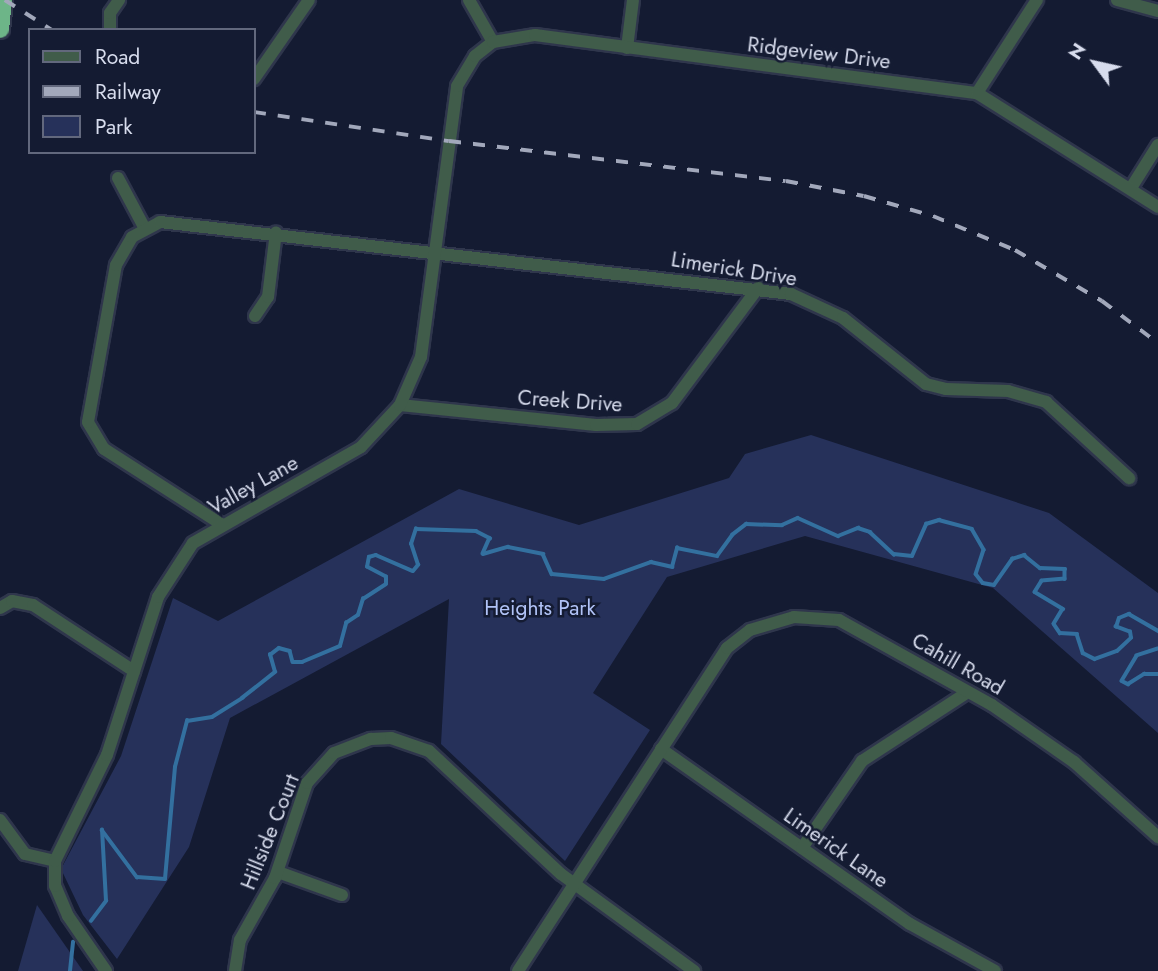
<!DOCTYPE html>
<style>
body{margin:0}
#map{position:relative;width:1158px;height:971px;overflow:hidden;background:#141b32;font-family:Jost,sans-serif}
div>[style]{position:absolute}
.green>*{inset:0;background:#26315a}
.stream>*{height:3.5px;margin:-1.75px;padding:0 1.75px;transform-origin:1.75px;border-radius:1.75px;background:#33709f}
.roads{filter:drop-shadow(2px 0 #2f364c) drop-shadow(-2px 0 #2f364c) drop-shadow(0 2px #2f364c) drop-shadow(0 -2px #2f364c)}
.minor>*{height:12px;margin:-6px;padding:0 6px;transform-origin:6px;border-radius:6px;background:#405c4a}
.highway>*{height:18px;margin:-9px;padding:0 9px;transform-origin:9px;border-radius:9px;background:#6db588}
.rail>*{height:3.5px;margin-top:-1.75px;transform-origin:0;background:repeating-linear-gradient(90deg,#a2a8bb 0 12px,transparent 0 24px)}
span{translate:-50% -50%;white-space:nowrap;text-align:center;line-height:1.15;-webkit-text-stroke:5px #141b32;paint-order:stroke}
.street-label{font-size:21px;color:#d7dced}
.park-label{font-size:21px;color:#b1c3f7}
.legend{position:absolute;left:28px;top:28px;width:228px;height:126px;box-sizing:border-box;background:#141b32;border:2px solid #62687d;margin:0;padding:9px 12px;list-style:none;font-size:21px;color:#d7dced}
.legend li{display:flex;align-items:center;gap:14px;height:35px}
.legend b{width:35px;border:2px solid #62687d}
.north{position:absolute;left:1060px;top:28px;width:70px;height:70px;-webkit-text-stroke:5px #141b32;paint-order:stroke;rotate:303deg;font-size:19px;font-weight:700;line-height:28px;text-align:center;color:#d7dced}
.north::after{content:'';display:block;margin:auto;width:24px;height:32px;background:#d7dced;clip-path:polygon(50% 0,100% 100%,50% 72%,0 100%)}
</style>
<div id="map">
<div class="green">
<i style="clip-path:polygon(811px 435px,1049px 513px,1158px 593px,1158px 733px,993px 588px,805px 536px,667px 577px,593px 693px,650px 730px,565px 861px,441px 744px,449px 599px,230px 718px,189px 847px,117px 959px,83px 915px,61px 869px,121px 756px,173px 598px,218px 621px,459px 489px,579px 525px,729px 478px,745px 454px)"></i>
<i style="clip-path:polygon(37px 905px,83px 971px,18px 971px)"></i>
</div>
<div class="stream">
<i style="left:1158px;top:649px;width:22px;rotate:162deg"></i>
<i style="left:1137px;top:656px;width:29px;rotate:121deg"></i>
<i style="left:1122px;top:681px;width:7px;rotate:27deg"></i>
<i style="left:1128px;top:684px;width:19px;rotate:-32deg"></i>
<i style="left:1144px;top:674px;width:14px"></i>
<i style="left:91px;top:921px;width:25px;rotate:-53deg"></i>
<i style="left:106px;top:901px;width:71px;rotate:-93.2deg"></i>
<i style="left:102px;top:830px;width:59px;rotate:53.3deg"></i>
<i style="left:137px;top:877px;width:28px;rotate:4deg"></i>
<i style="left:165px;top:879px;width:112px;rotate:-84.9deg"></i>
<i style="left:175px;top:767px;width:48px;rotate:-75.4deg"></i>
<i style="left:187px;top:721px;width:25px;rotate:-9deg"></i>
<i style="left:212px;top:717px;width:36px;rotate:-32deg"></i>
<i style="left:242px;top:698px;width:42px;rotate:-38.2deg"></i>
<i style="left:275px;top:672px;width:18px;rotate:-106deg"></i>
<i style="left:270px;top:655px;width:11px;rotate:-38deg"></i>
<i style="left:279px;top:648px;width:11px;rotate:15deg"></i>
<i style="left:290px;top:651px;width:11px;rotate:75deg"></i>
<i style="left:293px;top:662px;width:9px"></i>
<i style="left:302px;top:662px;width:41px;rotate:-22.8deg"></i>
<i style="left:340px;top:646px;width:24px;rotate:-75deg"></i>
<i style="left:346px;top:623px;width:14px;rotate:-34deg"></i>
<i style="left:358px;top:615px;width:17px;rotate:-73deg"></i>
<i style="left:363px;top:599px;width:27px;rotate:-33deg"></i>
<i style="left:386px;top:584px;width:7px;rotate:-90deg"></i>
<i style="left:386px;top:577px;width:21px;rotate:-152deg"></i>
<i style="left:367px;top:567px;width:10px;rotate:-79deg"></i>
<i style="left:369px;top:557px;width:7px;rotate:-16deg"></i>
<i style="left:376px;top:555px;width:40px;rotate:23.4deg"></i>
<i style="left:413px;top:571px;width:8px;rotate:-50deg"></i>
<i style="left:418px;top:565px;width:22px;rotate:-108deg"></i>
<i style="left:411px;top:544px;width:16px;rotate:-72deg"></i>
<i style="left:416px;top:529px;width:60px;rotate:1.9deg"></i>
<i style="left:476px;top:531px;width:16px;rotate:27deg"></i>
<i style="left:490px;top:538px;width:17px;rotate:114deg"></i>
<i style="left:483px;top:554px;width:26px;rotate:-16deg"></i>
<i style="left:508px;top:547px;width:36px;rotate:11deg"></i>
<i style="left:543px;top:554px;width:22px;rotate:66deg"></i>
<i style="left:552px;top:574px;width:52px;rotate:5.5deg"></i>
<i style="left:604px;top:579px;width:50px;rotate:-19.9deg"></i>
<i style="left:651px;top:562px;width:22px;rotate:13deg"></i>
<i style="left:672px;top:567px;width:20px;rotate:-75deg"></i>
<i style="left:677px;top:548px;width:41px;rotate:11.3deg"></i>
<i style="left:717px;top:556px;width:26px;rotate:-54deg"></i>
<i style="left:732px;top:535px;width:18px;rotate:-38deg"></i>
<i style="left:746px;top:524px;width:36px;rotate:2deg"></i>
<i style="left:782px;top:525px;width:17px;rotate:-24deg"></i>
<i style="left:798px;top:518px;width:44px;rotate:24.2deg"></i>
<i style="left:838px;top:536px;width:22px;rotate:-22deg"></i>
<i style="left:858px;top:528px;width:13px;rotate:18deg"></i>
<i style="left:870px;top:532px;width:33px;rotate:43deg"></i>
<i style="left:894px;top:554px;width:18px;rotate:6deg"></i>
<i style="left:912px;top:556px;width:35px;rotate:-66deg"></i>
<i style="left:926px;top:524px;width:14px;rotate:-17deg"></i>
<i style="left:939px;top:520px;width:34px;rotate:15deg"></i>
<i style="left:972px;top:529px;width:24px;rotate:60deg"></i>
<i style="left:984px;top:550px;width:25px;rotate:108deg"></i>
<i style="left:976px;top:574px;width:11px;rotate:52deg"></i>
<i style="left:983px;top:583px;width:11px;rotate:10deg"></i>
<i style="left:994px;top:585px;width:32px;rotate:-55deg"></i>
<i style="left:1012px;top:559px;width:13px;rotate:-18deg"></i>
<i style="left:1024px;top:555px;width:21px;rotate:39deg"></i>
<i style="left:1040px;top:568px;width:25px;rotate:2deg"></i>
<i style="left:1065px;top:569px;width:10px;rotate:90deg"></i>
<i style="left:1065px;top:579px;width:23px;rotate:175deg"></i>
<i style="left:1042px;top:581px;width:13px;rotate:122deg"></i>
<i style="left:1035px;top:592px;width:33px;rotate:31deg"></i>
<i style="left:1063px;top:609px;width:17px;rotate:121deg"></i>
<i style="left:1054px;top:624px;width:11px;rotate:56deg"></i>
<i style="left:1060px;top:633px;width:17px;rotate:3deg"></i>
<i style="left:1077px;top:634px;width:20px;rotate:72deg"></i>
<i style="left:1083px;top:653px;width:13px;rotate:27deg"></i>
<i style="left:1095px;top:659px;width:23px;rotate:-20deg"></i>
<i style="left:1117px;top:651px;width:19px;rotate:-43deg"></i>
<i style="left:1131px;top:638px;width:6px;rotate:-99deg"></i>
<i style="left:1130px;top:632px;width:15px;rotate:-160deg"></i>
<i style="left:1116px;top:627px;width:9px;rotate:-72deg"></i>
<i style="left:1119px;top:618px;width:11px;rotate:-22deg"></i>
<i style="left:1129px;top:614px;width:34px;rotate:30deg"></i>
<i style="left:70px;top:971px;width:29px;rotate:-84deg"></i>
</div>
<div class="roads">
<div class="minor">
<i style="left:469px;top:0;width:48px;rotate:60.3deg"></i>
<i style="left:1117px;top:0;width:42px;rotate:15deg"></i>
<i style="left:110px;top:30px;width:17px;rotate:-90deg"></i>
<i style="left:110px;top:13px;width:16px;rotate:-55deg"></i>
<i style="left:627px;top:48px;width:48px;rotate:-82.9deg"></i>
<i style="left:254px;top:79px;width:96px;rotate:-55.2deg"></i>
<i style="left:977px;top:93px;width:111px;rotate:-57.2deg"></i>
<i style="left:118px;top:178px;width:55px;rotate:62deg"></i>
<i style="left:1131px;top:188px;width:51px;rotate:-57.9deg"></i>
<i style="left:255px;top:316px;width:23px;rotate:-56deg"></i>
<i style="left:268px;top:297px;width:65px;rotate:-83deg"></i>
<i style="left:400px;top:405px;width:197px;rotate:5.8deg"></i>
<i style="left:596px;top:425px;width:41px;rotate:-1.4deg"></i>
<i style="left:637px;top:424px;width:41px;rotate:-31deg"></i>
<i style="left:672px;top:403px;width:144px;rotate:-53.2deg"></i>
<i style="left:221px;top:524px;width:139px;rotate:-147.3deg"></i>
<i style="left:104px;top:449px;width:31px;rotate:-121deg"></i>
<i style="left:88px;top:422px;width:159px;rotate:-79.9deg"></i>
<i style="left:116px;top:265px;width:32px;rotate:-60deg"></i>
<i style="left:132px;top:237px;width:32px;rotate:-28deg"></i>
<i style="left:160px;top:222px;width:635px;rotate:6.51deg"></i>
<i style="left:791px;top:294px;width:57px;rotate:24.8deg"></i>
<i style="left:843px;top:318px;width:106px;rotate:38.5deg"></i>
<i style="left:926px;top:384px;width:21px;rotate:14deg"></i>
<i style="left:946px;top:389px;width:62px;rotate:1.8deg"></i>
<i style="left:1008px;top:391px;width:40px;rotate:16deg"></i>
<i style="left:1046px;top:402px;width:113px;rotate:42.5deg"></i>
<i style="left:0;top:608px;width:14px;rotate:-30deg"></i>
<i style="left:12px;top:601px;width:21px;rotate:11deg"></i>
<i style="left:33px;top:605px;width:121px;rotate:33.2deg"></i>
<i style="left:661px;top:749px;width:304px;rotate:35.1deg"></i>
<i style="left:910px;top:924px;width:97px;rotate:28.9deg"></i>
<i style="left:0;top:820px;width:42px;rotate:53.7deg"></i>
<i style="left:25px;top:854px;width:31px;rotate:13deg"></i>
<i style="left:802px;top:848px;width:106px;rotate:-55.4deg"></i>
<i style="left:862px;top:761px;width:126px;rotate:-33.1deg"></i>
<i style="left:278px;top:872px;width:68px;rotate:19.8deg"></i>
<i style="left:106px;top:971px;width:67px;rotate:-124.6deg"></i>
<i style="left:68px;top:916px;width:33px;rotate:-113deg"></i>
<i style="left:55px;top:886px;width:25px;rotate:-90deg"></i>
<i style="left:55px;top:861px;width:118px;rotate:-63.9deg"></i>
<i style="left:107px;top:755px;width:166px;rotate:-72.1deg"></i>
<i style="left:158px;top:597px;width:64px;rotate:-57.1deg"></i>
<i style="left:193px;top:543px;width:193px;rotate:-29.7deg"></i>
<i style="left:361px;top:447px;width:57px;rotate:-47.1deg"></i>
<i style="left:400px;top:405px;width:52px;rotate:-66.4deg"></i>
<i style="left:421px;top:357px;width:273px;rotate:-82.4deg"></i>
<i style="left:457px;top:86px;width:35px;rotate:-59deg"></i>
<i style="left:475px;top:56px;width:23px;rotate:-38deg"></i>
<i style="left:493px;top:42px;width:43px;rotate:-9.5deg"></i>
<i style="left:535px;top:35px;width:446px;rotate:7.5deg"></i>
<i style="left:977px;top:93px;width:214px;rotate:32.2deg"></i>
<i style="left:235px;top:971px;width:31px;rotate:-81deg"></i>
<i style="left:240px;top:940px;width:71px;rotate:-60.6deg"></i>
<i style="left:275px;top:878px;width:100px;rotate:-71.4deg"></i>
<i style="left:307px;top:783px;width:40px;rotate:-48deg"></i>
<i style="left:334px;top:753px;width:40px;rotate:-21deg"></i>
<i style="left:371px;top:739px;width:20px;rotate:-3deg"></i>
<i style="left:391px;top:738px;width:40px;rotate:18.9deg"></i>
<i style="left:429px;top:751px;width:180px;rotate:43deg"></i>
<i style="left:561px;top:874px;width:165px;rotate:36.1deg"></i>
<i style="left:518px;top:971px;width:385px;rotate:-57.1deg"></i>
<i style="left:727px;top:648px;width:29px;rotate:-38deg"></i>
<i style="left:750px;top:630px;width:46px;rotate:-16.5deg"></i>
<i style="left:794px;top:617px;width:45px;rotate:3.8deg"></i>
<i style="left:839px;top:620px;width:175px;rotate:29.1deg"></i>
<i style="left:992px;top:705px;width:100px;rotate:34.8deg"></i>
<i style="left:1074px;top:762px;width:113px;rotate:41.8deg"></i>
</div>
<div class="highway">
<i style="left:0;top:29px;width:29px;rotate:-84deg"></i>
</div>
</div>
<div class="rail">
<i style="left:5px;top:0;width:56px;rotate:32.6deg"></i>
<i style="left:254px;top:112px;width:197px;rotate:8.5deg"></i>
<i style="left:449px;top:141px;width:339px;rotate:6.8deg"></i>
<i style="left:786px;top:181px;width:79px;rotate:10.9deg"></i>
<i style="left:864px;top:196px;width:72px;rotate:16.2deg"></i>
<i style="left:933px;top:216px;width:89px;rotate:22.5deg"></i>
<i style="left:1015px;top:250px;width:101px;rotate:30.4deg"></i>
<i style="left:1102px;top:301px;width:70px;rotate:36.9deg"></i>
</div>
<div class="street-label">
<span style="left:819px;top:53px;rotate:7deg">Ridgeview Drive</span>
<span style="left:734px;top:269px;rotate:9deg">Limerick Drive</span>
<span style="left:570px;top:401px;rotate:4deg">Creek Drive</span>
<span style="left:253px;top:485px;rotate:-29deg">Valley Lane</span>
<span style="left:958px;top:664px;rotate:30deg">Cahill Road</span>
<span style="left:270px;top:832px;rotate:-68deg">Hillside Court</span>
<span style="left:836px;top:848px;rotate:35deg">Limerick Lane</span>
</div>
<div class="park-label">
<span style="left:540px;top:608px">Heights Park</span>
</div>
<ul class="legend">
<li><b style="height:9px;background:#405c4a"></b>Road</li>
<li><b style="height:9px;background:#a2a8bb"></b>Railway</li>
<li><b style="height:19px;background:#26315a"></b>Park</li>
</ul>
<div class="north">N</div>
</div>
